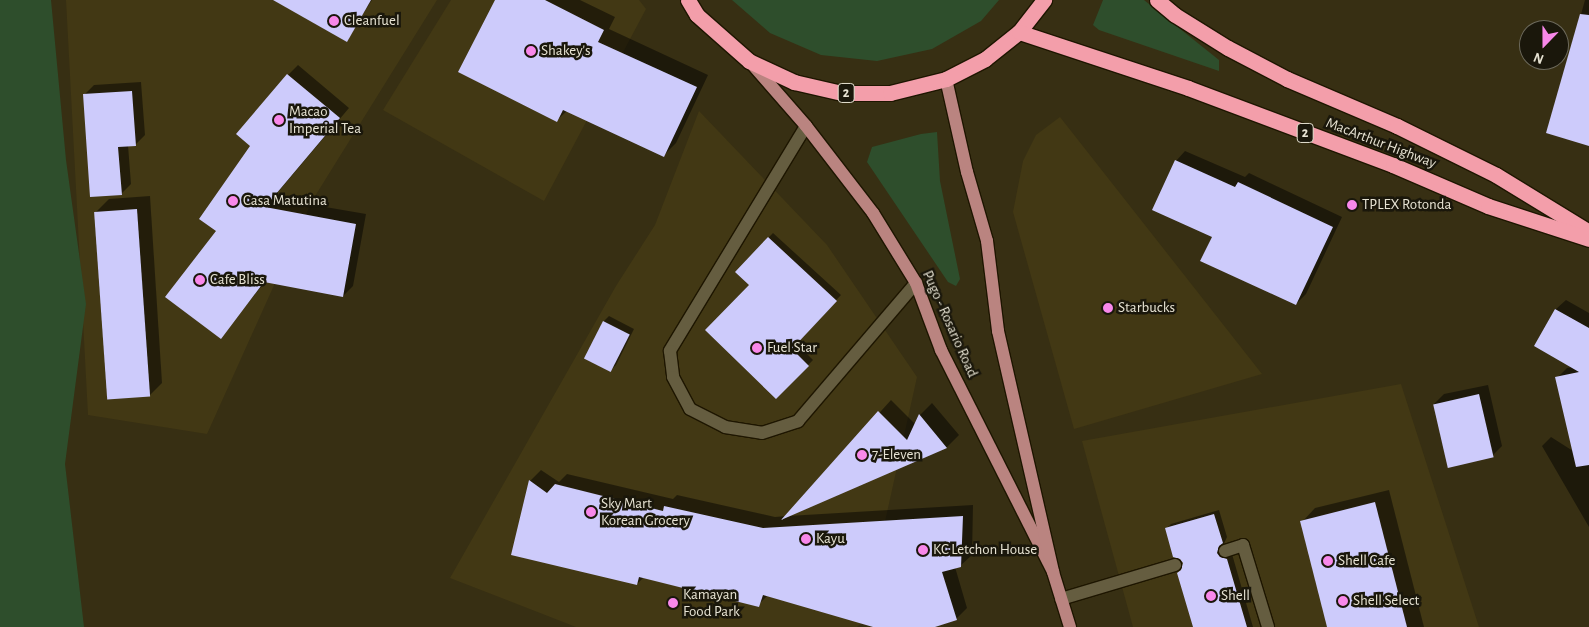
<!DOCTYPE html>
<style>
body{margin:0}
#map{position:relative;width:1589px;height:627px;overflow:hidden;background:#372f13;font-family:"Alegreya Sans",sans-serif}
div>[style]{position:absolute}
.built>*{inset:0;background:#423814}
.green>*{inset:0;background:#2e4e2c}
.shadow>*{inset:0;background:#0007}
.building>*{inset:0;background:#cdcbfb;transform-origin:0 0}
.roads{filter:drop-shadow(1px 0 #1e1600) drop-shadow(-1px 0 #1e1600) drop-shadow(0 1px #1e1600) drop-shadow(0 -1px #1e1600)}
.lane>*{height:12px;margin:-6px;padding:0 6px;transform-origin:6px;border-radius:6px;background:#655d40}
.primary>*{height:12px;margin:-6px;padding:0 6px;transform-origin:6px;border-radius:6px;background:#ba8480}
.highway>*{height:15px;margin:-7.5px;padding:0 7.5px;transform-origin:7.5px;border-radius:7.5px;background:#f39eaa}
.dots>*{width:14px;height:14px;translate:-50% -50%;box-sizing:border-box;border:2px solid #1a170b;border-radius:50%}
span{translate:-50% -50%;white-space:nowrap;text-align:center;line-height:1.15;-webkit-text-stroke:5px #1a170b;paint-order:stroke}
.shield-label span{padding:1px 4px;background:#1a170b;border:1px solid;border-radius:4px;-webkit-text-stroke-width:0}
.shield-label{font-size:14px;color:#e7e3d3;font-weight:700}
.poi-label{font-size:15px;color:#e7e3d3}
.left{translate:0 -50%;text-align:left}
.street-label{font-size:15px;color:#e7e3d3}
.north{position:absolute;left:1519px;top:20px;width:50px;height:50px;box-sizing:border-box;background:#1a170b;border:1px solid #6c695b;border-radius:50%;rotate:202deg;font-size:14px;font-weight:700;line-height:20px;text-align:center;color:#e7e3d3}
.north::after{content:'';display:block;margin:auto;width:18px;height:22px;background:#f888ea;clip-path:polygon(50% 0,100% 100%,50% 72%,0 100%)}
</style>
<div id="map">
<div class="built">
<i style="clip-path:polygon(66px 0,437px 0,312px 201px,207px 434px,88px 415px)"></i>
<i style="clip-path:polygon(451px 0,639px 0,646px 9px,544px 201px,383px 110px)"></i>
<i style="clip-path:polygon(699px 111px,827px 245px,917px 377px,863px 621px,857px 627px,576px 627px,450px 578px,616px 286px,655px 225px)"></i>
<i style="clip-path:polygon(1060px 117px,1262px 374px,1074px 429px,1013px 212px,1023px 161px,1036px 135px)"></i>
<i style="clip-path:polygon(1401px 384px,1479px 627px,1133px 627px,1082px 441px)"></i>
</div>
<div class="green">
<i style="clip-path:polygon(0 0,51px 0,66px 160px,86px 304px,65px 464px,84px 627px,0 627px)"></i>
<i style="clip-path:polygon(732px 0,999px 0,981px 21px,932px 49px,877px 61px,821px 55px,770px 33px)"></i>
<i style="clip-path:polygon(1103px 0,1144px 0,1219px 60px,1219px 71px,1099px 30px,1093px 25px)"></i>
<i style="clip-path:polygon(937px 132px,940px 181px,960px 279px,956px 286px,948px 282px,867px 162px,872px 147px,921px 134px)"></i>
</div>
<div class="shadow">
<i style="clip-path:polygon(276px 0,372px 0,346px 40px)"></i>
<i style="clip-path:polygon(496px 0,580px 0,615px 17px,609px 29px,708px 75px,676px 143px,664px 155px,567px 111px,557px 120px)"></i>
<i style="clip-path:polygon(1585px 0,1589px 0,1589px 144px,1548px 132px)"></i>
<i style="clip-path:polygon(298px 65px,349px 108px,273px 198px,366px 214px,353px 286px,343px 296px,266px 281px,220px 337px,218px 231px,252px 146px,288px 75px)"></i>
<i style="clip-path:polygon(141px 82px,145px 135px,135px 145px,128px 145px,131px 184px,121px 194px,84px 95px,94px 85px)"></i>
<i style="clip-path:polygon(1185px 151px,1245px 177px,1249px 173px,1342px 217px,1306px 294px,1296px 304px,1214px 236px,1176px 161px)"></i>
<i style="clip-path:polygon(150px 196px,162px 383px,149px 396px,96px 212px,109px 199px)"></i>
<i style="clip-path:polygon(773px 233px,841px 295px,796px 343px,813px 360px,776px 398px,751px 285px,768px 238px)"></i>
<i style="clip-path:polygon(1566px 300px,1589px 313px,1589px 527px,1542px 446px,1551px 437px,1573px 451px,1557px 378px,1567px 368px,1572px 367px,1540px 337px,1556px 309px)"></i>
<i style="clip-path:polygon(609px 316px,634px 329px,616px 365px,611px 370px,586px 358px,604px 321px)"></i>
<i style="clip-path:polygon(1488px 385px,1502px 446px,1492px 456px,1434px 404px,1444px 394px)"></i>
<i style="clip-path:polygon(891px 400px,916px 425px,920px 415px,932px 403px,959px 435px,947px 447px,788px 516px,973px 505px,972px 555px,960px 566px,955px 567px,967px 608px,956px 619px,930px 627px,878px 627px,768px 595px,758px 605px,644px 577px,637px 584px,513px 554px,530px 481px,541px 470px,559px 482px,567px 474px,673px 499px,677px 495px,775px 517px,786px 516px)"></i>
<i style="clip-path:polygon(1389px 490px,1424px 627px,1328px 627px,1302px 522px,1315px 508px)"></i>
<i style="clip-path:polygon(1219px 510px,1227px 537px,1222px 548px,1232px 554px,1253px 627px,1194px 627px,1183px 569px,1184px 563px,1166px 529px,1171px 524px)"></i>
</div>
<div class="building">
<i style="clip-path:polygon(273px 0,371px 0,347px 42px)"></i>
<i style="clip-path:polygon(495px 0,545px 0,604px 30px,598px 42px,697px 87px,664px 157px,563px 110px,557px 122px,458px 72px)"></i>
<i style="clip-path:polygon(1580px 14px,1589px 15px,1589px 146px,1546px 133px)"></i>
<i style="clip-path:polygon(287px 74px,340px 118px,265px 207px,356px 224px,343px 297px,264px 282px,221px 339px,165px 297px,216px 231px,199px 219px,250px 146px,236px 134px)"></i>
<i style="clip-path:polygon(132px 91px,136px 146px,118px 147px,122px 195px,90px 197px,83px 94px)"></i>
<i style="clip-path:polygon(1175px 160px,1235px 187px,1238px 182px,1333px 227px,1296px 305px,1200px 261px,1212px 237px,1152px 210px)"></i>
<i style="left:137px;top:209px;width:188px;height:43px;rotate:86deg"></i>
<i style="clip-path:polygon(768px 237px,837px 301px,792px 349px,809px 366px,776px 399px,705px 330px,749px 285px,735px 272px)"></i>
<i style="clip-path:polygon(1555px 309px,1589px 328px,1589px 465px,1576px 467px,1555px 377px,1579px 372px,1534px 346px)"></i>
<i style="left:603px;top:321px;width:30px;height:42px;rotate:27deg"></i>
<i style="left:1479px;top:394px;width:65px;height:47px;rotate:77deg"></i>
<i style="clip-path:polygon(878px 411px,907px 440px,919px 414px,947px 448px,781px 520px)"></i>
<i style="clip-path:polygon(529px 480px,547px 493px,555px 484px,663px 511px,664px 506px,763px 528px,963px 516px,961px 567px,942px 572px,957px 620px,935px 627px,873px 627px,763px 595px,759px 607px,639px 577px,637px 585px,511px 555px)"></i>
<i style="clip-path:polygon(1375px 502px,1407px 627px,1327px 627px,1300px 521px)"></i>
<i style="clip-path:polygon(1214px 514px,1223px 543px,1219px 546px,1217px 553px,1220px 557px,1227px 559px,1247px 627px,1193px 627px,1177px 573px,1181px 570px,1183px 563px,1180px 559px,1173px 557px,1165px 528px)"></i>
</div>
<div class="roads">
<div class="lane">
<i style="left:806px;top:126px;width:263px;rotate:121.2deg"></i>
<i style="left:670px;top:351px;width:26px;rotate:83deg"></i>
<i style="left:673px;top:377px;width:36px;rotate:62deg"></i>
<i style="left:690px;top:409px;width:39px;rotate:27deg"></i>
<i style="left:725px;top:427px;width:37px;rotate:9deg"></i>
<i style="left:762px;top:433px;width:38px;rotate:-18deg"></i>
<i style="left:798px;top:421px;width:182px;rotate:-49.5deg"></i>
<i style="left:1225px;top:551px;width:19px;rotate:-18deg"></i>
<i style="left:1243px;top:545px;width:86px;rotate:73deg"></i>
<i style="left:1061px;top:599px;width:119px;rotate:-16.6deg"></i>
</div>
<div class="primary">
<i style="left:752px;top:64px;width:82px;rotate:48.9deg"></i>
<i style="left:806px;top:126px;width:110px;rotate:52.4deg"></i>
<i style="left:873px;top:213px;width:82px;rotate:58.4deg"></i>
<i style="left:916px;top:283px;width:72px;rotate:69.5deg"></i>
<i style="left:941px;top:350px;width:249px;rotate:63.2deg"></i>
<i style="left:946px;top:79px;width:95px;rotate:77.3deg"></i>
<i style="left:967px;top:172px;width:72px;rotate:73.8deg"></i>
<i style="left:987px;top:241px;width:91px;rotate:83deg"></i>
<i style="left:998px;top:331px;width:247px;rotate:77.1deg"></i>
<i style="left:1053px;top:572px;width:58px;rotate:72.8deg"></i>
</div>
<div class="highway">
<i style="left:688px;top:0;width:17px;rotate:59deg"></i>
<i style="left:697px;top:15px;width:69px;rotate:41.5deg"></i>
<i style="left:749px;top:61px;width:50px;rotate:25deg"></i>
<i style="left:794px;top:82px;width:49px;rotate:12.9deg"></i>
<i style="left:842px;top:93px;width:48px"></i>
<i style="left:890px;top:93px;width:58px;rotate:-14deg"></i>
<i style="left:946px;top:79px;width:44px;rotate:-27.1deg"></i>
<i style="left:985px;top:59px;width:43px;rotate:-38.5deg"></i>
<i style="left:1019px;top:32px;width:41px;rotate:-52deg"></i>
<i style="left:1157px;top:0;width:23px;rotate:40deg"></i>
<i style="left:1175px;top:15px;width:62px;rotate:31.9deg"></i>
<i style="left:1228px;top:48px;width:67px;rotate:27.7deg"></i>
<i style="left:1287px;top:79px;width:120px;rotate:23.1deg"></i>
<i style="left:1397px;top:126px;width:110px;rotate:26.3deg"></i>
<i style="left:1496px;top:175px;width:109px;rotate:31.5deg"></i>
<i style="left:1019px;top:32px;width:178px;rotate:18.3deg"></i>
<i style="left:1188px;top:88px;width:219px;rotate:20.6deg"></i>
<i style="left:1393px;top:165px;width:103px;rotate:23.3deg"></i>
<i style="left:1488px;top:206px;width:106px;rotate:18.1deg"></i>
</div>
</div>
<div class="dots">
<i style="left:334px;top:21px;background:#f888ea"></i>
<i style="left:531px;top:51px;background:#f888ea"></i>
<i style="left:279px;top:120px;background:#f888ea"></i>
<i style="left:233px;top:201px;background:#f888ea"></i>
<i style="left:1352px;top:205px;background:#f888ea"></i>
<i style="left:200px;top:280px;background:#f888ea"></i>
<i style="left:1108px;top:308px;background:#f888ea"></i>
<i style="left:757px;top:348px;background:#f888ea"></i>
<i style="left:862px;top:455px;background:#f888ea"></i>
<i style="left:591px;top:512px;background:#f888ea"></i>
<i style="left:806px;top:539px;background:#f888ea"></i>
<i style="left:923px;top:550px;background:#f888ea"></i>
<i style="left:1328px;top:561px;background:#f888ea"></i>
<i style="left:1211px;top:596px;background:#f888ea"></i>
<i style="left:1343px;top:601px;background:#f888ea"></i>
<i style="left:673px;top:603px;background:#f888ea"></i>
</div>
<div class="shield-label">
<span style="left:846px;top:93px">2</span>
<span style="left:1305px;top:133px">2</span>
</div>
<div class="poi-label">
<span class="left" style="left:344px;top:21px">Cleanfuel</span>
<span class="left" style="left:541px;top:51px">Shakey's</span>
<span class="left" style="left:289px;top:120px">Macao<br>Imperial Tea</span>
<span class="left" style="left:243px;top:201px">Casa Matutina</span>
<span class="left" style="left:1362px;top:205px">TPLEX Rotonda</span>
<span class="left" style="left:210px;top:280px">Cafe Bliss</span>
<span class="left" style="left:1118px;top:308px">Starbucks</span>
<span class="left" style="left:767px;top:348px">Fuel Star</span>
<span class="left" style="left:872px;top:455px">7-Eleven</span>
<span class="left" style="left:601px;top:512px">Sky Mart<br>Korean Grocery</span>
<span class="left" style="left:816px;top:539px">Kayu</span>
<span class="left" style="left:933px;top:550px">KC Letchon House</span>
<span class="left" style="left:1338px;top:561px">Shell Cafe</span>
<span class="left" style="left:683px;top:603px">Kamayan<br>Food Park</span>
<span class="left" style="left:1221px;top:596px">Shell</span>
<span class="left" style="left:1353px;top:601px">Shell Select</span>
</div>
<div class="street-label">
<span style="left:1381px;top:143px;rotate:21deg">MacArthur Highway</span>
<span style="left:950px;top:324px;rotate:66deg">Pugo - Rosario Road</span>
</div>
<div class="north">N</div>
</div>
